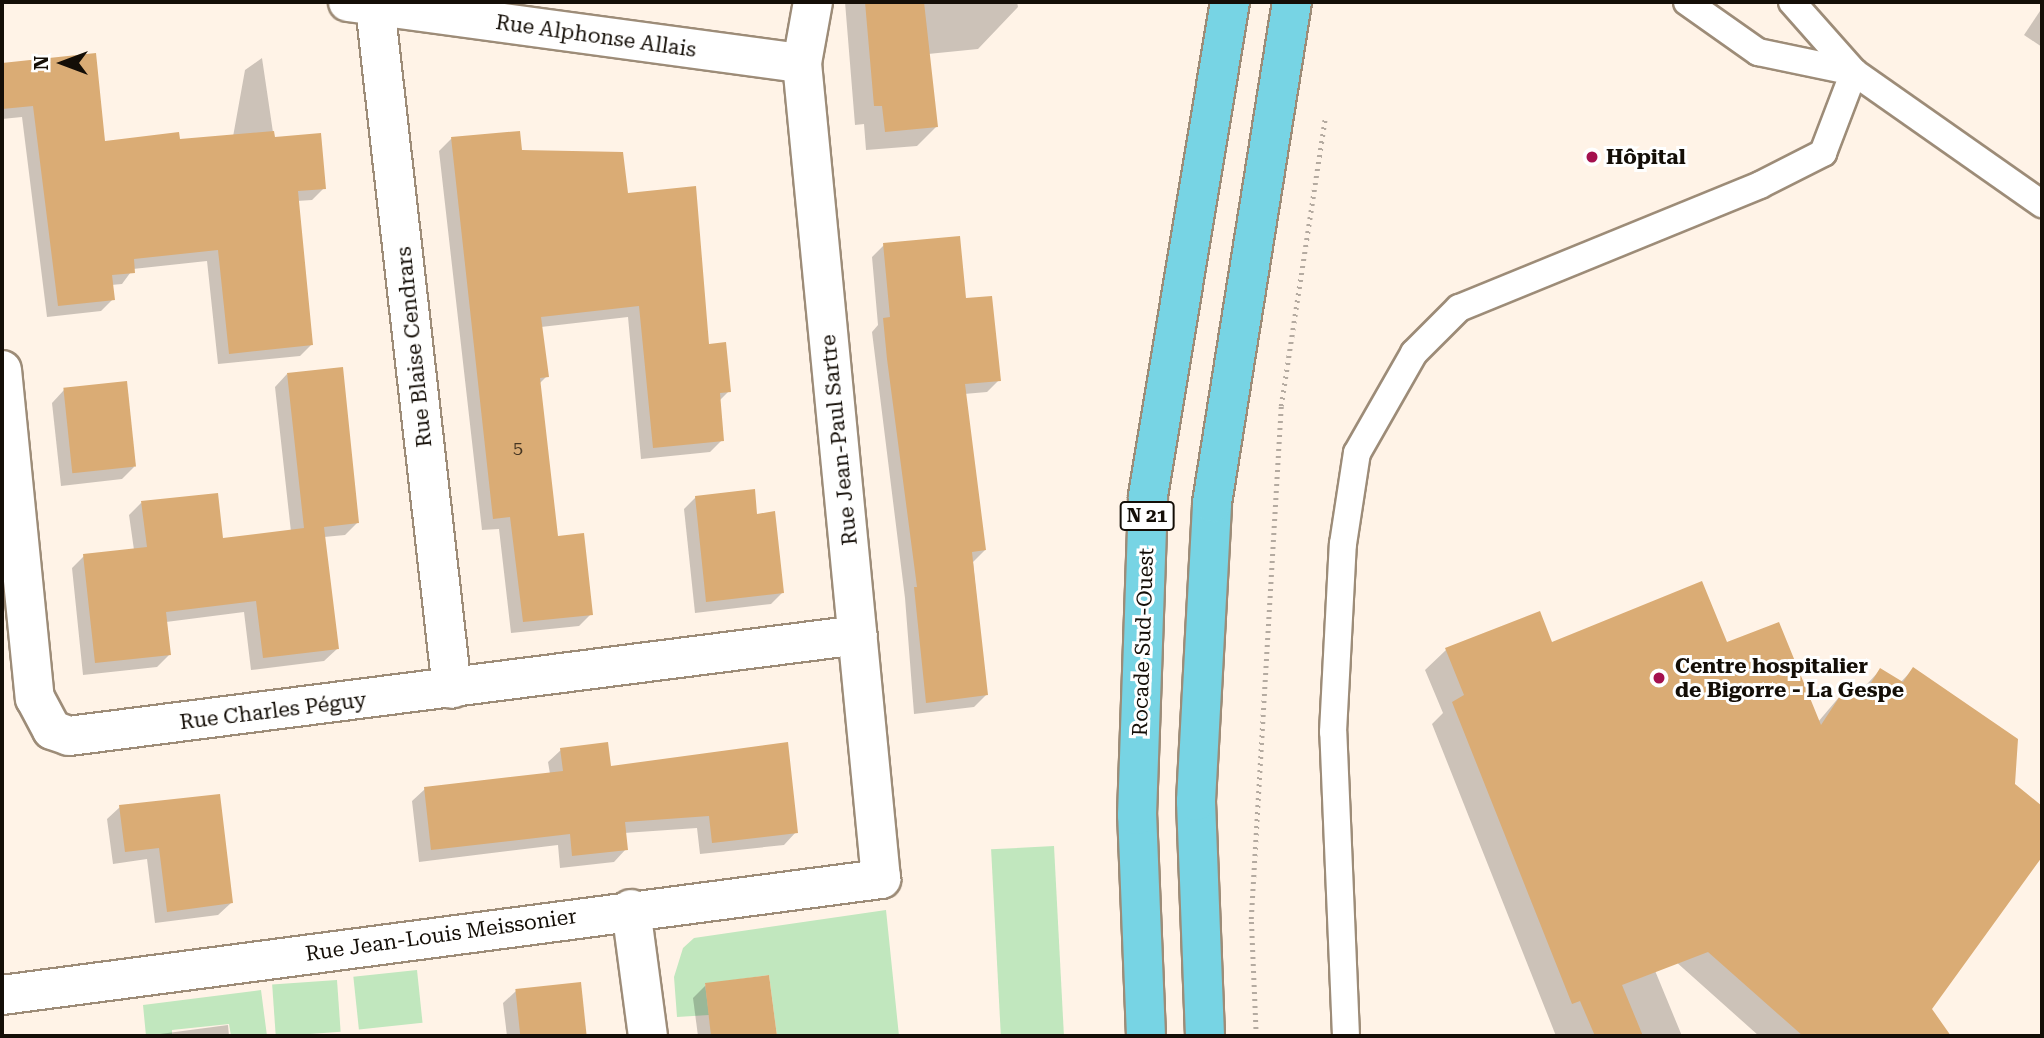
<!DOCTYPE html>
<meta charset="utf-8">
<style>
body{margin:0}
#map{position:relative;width:2044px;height:1038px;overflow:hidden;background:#fff3e7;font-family:"Roboto Serif",serif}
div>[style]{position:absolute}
.green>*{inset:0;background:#c1e7be;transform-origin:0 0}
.shadow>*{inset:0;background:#0003}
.building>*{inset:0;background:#daac75;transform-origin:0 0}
.path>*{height:4.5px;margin-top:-2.25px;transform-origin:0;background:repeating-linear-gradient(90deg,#b4aaa0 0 2px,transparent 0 7px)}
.roads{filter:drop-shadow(2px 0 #9d8c78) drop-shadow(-2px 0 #9d8c78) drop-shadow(0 2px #9d8c78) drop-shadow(0 -2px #9d8c78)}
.lane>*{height:26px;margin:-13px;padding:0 13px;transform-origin:13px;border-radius:13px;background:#fff}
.street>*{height:38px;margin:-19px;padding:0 19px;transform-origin:19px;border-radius:19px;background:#fff}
.primary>*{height:38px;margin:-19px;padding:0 19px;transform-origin:19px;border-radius:19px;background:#77d4e4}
.dots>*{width:19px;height:19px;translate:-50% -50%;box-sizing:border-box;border:4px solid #fff;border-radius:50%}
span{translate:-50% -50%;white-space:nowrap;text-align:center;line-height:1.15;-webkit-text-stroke:6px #fff;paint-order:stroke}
.number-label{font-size:18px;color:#463622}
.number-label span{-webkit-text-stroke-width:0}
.shield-label span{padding:2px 5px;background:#fff;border:2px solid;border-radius:5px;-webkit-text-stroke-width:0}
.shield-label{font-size:19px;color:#140e07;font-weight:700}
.street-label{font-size:21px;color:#140e07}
.poi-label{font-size:21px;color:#140e07;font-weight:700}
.left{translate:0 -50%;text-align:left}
.frame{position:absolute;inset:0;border:4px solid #140e07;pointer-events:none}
.north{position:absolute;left:28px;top:28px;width:70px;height:70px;-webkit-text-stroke:5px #fff;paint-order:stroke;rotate:270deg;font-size:19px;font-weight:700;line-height:28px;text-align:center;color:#140e07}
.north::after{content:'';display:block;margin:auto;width:24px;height:32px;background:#140e07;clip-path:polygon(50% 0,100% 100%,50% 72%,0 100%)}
</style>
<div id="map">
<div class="green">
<i style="left:1054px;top:846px;width:190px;height:63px;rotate:87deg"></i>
<i style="clip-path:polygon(886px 910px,899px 1036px,777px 1036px,769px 975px,705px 984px,709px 1015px,677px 1017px,674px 977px,683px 948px,694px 938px)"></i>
<i style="left:417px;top:970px;width:53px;height:64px;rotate:84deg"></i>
<i style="left:337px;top:980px;width:52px;height:65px;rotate:86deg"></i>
<i style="clip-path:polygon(261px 990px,267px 1036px,231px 1036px,229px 1024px,172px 1030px,172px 1036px,146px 1036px,143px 1005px)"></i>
</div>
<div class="shadow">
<i style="clip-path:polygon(845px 2px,1017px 2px,1018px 7px,978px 49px,928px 54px,936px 127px,917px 146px,866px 150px,864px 124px,855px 125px)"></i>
<i style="clip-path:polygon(2042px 8px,2042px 47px,2024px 35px)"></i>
<i style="clip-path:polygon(94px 55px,104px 143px,227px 170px,245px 70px,262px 58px,274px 139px,324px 188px,312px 200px,297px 201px,312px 344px,300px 356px,218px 364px,207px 261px,133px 269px,122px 284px,111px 285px,113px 299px,101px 311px,47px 317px,22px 117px,2px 119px,2px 65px)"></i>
<i style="clip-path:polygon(451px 139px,521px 152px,626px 195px,729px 391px,719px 401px,722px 440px,710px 452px,641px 459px,628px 317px,541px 327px,547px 376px,539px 384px,557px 537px,591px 614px,579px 626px,511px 633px,499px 529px,482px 530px,439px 151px)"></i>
<i style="clip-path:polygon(884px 245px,965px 300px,999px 380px,987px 392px,964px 394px,985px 550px,973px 562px,986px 695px,974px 707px,914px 714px,905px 598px,872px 332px,878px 325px,872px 257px)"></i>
<i style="clip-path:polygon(287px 374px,358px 522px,345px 535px,324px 537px,337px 649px,324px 661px,251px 670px,244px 612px,166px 622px,169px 655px,157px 667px,83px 675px,72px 568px,84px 556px,134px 550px,129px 515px,141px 503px,222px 540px,291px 532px,275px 387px)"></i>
<i style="clip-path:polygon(64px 390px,134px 467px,122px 479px,61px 486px,52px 403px)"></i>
<i style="clip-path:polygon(696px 497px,756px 516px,782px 593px,771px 604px,695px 613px,684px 509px)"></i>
<i style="clip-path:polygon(1551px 644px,1726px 645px,1818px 722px,1846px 689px,1857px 695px,1880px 670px,1900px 683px,1913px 669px,2013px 785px,2042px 808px,2042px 854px,1929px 1009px,1949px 1036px,1759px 1036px,1637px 927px,1682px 1036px,1556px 1036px,1432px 724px,1443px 713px,1425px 670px,1446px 650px)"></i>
<i style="clip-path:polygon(561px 750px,609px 768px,796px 832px,784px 845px,700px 854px,697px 828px,624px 833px,626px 849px,614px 862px,560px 868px,558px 845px,419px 862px,412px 801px,425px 789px,550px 774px,548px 762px)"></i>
<i style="clip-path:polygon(120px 807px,231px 903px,218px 915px,155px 923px,147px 859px,113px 864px,107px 819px)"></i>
<i style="clip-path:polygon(767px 977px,771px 1036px,698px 1036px,693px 998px,706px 985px)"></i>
<i style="clip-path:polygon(579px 984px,585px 1036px,507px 1036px,503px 1003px,516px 991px)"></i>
<i style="clip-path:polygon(228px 1025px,229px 1036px,145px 1036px)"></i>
</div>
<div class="building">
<i style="clip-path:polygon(865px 2px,924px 2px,938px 127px,885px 132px,882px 106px,874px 106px)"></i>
<i style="clip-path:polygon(96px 53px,105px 141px,179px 132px,180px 139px,274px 131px,275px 137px,321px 133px,326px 189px,298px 191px,313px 345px,229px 354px,218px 250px,134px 259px,135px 273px,112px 275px,115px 300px,58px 306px,33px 106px,2px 109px,2px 63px)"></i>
<i style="clip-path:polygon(520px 131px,522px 150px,623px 152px,628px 193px,696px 186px,709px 344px,726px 342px,731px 392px,720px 393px,724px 441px,653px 448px,639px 306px,541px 317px,549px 377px,540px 378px,558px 536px,584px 533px,593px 615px,523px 622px,510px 517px,493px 519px,451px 137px)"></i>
<i style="clip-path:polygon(960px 236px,966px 298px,992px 296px,1001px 381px,965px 384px,986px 550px,972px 552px,988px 695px,926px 703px,914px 587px,917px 587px,887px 359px,883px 318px,890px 317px,883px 243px)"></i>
<i style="clip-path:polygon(343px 367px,359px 523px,324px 527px,339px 649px,263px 658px,256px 601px,166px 612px,171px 655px,95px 663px,83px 554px,147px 547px,141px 501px,218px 493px,223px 538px,304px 528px,287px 373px)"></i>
<i style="left:127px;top:381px;width:86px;height:64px;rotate:84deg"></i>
<i style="clip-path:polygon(755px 489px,757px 514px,775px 511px,784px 593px,706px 602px,695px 496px)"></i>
<i style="clip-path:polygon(1702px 581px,1727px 642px,1779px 622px,1821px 725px,1846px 687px,1863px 696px,1880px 668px,1903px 682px,1913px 667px,2018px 739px,2015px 784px,2042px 806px,2042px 857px,1932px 1009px,1951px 1036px,1803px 1036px,1708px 952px,1622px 985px,1643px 1036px,1595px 1036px,1580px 1001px,1572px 1004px,1452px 702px,1464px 695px,1445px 648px,1540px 611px,1552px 642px)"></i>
<i style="clip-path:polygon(608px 742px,611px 766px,788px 742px,798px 833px,712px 843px,709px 816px,625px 822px,628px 850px,572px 856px,570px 834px,431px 850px,424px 787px,563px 771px,560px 748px)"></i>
<i style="clip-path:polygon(220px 794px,233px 903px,167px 912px,159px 848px,125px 852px,119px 805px)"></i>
<i style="clip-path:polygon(769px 975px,777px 1036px,711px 1036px,705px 983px)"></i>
<i style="left:581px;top:982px;width:54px;height:66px;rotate:84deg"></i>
</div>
<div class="path">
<i style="left:1256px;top:1036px;width:117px;rotate:-92.4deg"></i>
<i style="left:1251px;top:919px;width:514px;rotate:-86.65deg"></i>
<i style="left:1281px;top:406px;width:292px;rotate:-81.3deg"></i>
</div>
<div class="roads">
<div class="lane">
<i style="left:1687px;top:2px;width:87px;rotate:35.2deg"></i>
<i style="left:1758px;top:52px;width:98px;rotate:11.8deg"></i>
<i style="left:1792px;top:2px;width:94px;rotate:48.5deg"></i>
<i style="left:1854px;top:72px;width:230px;rotate:35.1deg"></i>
<i style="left:1346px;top:1036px;width:304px;rotate:-92.4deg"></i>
<i style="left:1333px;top:732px;width:188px;rotate:-87deg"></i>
<i style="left:1343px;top:544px;width:92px;rotate:-81.3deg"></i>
<i style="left:1357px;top:453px;width:115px;rotate:-60.3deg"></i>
<i style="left:1414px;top:353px;width:64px;rotate:-45deg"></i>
<i style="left:1459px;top:308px;width:325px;rotate:-22.2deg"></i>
<i style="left:1760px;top:185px;width:71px;rotate:-26.9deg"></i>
<i style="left:1823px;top:153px;width:87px;rotate:-69.1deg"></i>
</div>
<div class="street">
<i style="left:348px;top:2px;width:458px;rotate:7.7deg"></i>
<i style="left:375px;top:6px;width:687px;rotate:83.57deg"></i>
<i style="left:2px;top:370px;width:330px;rotate:84.3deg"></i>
<i style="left:35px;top:698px;width:36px;rotate:62deg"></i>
<i style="left:52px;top:730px;width:18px;rotate:19deg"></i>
<i style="left:69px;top:736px;width:795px;rotate:-7.29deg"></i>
<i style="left:631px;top:909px;width:128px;rotate:82.4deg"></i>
<i style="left:2px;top:995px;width:887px;rotate:-7.52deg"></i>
<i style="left:881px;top:879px;width:820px;rotate:-95.53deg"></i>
<i style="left:802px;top:63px;width:62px;rotate:-79.8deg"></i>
</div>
<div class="primary">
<i style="left:1146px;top:1036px;width:221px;rotate:-92.3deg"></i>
<i style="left:1137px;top:815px;width:319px;rotate:-88deg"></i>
<i style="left:1148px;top:496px;width:501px;rotate:-80.58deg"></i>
<i style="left:1205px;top:1036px;width:235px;rotate:-92.2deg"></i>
<i style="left:1196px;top:801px;width:298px;rotate:-86.9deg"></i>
<i style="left:1212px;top:503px;width:507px;rotate:-80.93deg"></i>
</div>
</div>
<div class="dots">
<i style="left:1592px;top:157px;background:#a4104e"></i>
<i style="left:1659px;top:678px;background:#a4104e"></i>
</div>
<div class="number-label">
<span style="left:518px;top:448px">5</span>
</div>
<div class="shield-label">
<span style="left:1147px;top:516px">N 21</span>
</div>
<div class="street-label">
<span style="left:596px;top:36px;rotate:8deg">Rue Alphonse Allais</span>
<span style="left:414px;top:347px;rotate:-96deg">Rue Blaise Cendrars</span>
<span style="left:839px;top:440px;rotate:-96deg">Rue Jean-Paul Sartre</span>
<span style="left:1143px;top:642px;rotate:-88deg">Rocade Sud-Ouest</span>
<span style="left:273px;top:711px;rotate:-7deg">Rue Charles Péguy</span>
<span style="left:441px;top:935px;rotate:-8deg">Rue Jean-Louis Meissonier</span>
</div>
<div class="poi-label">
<span class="left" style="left:1606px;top:157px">Hôpital</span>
<span class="left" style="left:1675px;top:678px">Centre hospitalier<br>de Bigorre - La Gespe</span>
</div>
<div class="frame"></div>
<div class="north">N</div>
</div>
